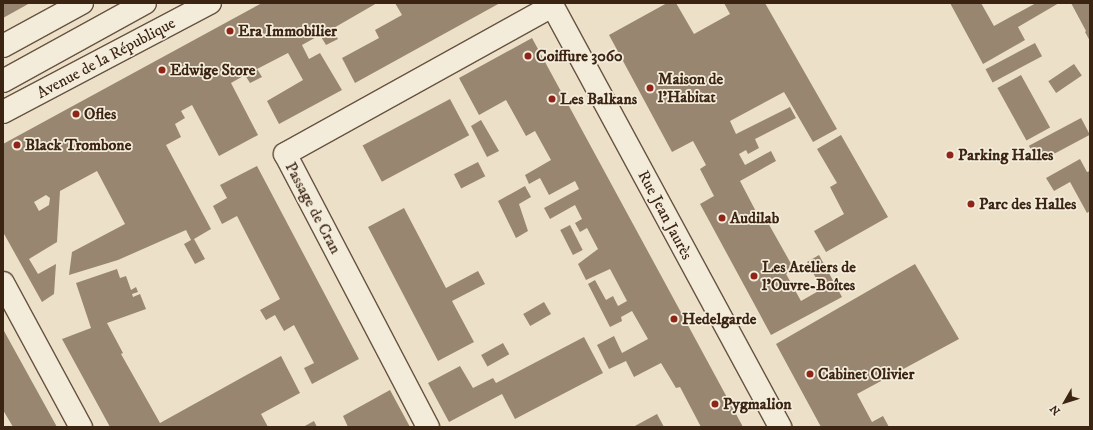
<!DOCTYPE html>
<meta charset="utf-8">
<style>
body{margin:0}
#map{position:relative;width:1093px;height:430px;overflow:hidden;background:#ece1c8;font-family:"IM FELL DW Pica",serif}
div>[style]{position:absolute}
.building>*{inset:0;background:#988671;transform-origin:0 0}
.roads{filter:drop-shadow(1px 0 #685340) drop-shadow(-1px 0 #685340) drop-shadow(0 1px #685340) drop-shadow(0 -1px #685340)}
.minor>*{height:22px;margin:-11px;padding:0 11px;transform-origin:11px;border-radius:11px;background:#f3ecdb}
.dots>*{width:11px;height:11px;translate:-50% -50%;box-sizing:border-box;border:2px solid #f3ecdb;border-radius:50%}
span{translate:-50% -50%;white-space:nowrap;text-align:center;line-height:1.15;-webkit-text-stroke:3.5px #f3ecdb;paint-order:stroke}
.poi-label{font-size:16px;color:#3c2413;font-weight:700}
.left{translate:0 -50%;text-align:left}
.street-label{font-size:16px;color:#3c2413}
.frame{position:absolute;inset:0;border:4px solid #3c2413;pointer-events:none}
.north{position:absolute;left:1045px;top:382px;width:40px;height:40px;-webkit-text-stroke:3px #f3ecdb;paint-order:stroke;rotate:231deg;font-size:11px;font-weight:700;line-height:16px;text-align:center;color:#3c2413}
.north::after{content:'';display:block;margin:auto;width:14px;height:18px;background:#3c2413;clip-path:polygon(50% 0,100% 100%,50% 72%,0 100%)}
</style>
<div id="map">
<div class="building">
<i style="clip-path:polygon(3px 3px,30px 3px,3px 18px)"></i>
<i style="clip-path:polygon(evenodd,262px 3px,377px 3px,332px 29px,338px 39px,326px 45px,320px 35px,302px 45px,309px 59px,320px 53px,342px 90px,279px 124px,267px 101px,303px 80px,288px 53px,257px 69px,262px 77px,250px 83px,245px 75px,231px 83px,258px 135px,219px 156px,192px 105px,181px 111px,185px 118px,175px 124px,181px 137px,166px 145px,211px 229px,194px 239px,205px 259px,195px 264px,184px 244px,191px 240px,186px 230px,118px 260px,69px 275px,72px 252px,125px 224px,97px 171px,60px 191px,57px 242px,29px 259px,38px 274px,56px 264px,54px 294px,42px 302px,3px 232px,3px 144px,262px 3px,46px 195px,50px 198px,49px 205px,39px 211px,34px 202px,46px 195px)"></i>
<i style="clip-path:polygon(395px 3px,500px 3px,355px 83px,342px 58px,379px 38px,375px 30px,402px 15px)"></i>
<i style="clip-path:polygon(667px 3px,676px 3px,694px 34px,730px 14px,724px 3px,765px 3px,837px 129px,813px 142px,784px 92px,730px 121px,736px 134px,790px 107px,796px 118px,755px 139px,759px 148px,748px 154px,746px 150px,739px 154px,745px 165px,771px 151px,776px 161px,740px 181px,762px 223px,767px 221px,794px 269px,786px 274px,801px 301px,822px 289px,807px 262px,819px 255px,842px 297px,771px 335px,700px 204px,714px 196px,700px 169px,706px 165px,693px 141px,672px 152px,609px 35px)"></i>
<i style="clip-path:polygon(950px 3px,981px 3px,994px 26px,1036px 3px,1059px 3px,1018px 27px,1025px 40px,983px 64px)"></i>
<i style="clip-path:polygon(1071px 3px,1090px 3px,1090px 41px,1085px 32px,1086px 31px)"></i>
<i style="clip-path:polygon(532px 38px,677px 305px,743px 427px,701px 427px,680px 387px,676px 388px,661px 363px,634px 377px,626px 361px,609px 369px,597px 345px,614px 336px,622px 353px,648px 339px,632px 311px,621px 317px,622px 321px,610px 327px,588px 284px,595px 280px,606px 300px,613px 296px,618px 306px,627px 301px,610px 269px,586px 280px,578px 264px,598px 249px,587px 228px,580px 232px,575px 223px,582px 219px,575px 205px,550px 219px,544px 208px,579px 189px,575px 181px,549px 195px,540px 178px,529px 184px,525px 175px,551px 160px,535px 131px,526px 136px,506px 100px,479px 115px,459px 78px)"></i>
<i style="left:1035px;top:43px;width:15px;height:56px;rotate:62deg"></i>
<i style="left:1074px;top:64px;width:14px;height:31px;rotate:56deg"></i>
<i style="left:1021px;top:75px;width:60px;height:27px;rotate:61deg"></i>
<i style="left:450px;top:99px;width:41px;height:99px;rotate:62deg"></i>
<i style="left:1081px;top:118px;width:19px;height:59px;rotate:62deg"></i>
<i style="clip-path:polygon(481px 120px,499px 151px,487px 157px,471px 126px)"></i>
<i style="clip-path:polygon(841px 135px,888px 217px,826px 252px,814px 231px,844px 214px,830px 187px,837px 183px,817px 149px)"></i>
<i style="clip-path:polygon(1080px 159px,1087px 172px,1090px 171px,1090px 211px,1087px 213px,1070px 182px,1054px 191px,1046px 178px)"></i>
<i style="left:478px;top:162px;width:16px;height:27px;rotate:63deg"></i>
<i style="clip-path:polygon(257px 166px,359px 359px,312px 384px,304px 368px,314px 363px,294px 325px,284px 331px,275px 315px,266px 320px,260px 310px,280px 299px,237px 216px,222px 224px,213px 206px,227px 198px,220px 185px)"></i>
<i style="clip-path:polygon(525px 186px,531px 197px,519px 204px,528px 231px,516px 238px,498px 201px)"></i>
<i style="clip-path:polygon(404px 208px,446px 288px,478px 271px,485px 284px,452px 301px,474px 342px,438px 361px,368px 227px)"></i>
<i style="left:570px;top:225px;width:28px;height:11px;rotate:63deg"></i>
<i style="clip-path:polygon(915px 264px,959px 339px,857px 394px,872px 422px,883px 416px,889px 427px,821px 427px,776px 344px)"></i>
<i style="clip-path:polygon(117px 269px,120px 278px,126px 276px,131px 290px,136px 287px,138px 292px,132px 294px,133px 297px,140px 294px,146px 309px,107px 323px,123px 353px,121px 354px,160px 423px,281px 356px,300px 393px,261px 414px,268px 427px,110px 427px,62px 339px,91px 328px,76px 283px)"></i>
<i style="left:544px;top:302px;width:14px;height:24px;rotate:60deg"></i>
<i style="clip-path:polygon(3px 329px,9px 340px,57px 427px,13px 427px,3px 410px)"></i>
<i style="clip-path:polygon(584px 337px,603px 373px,515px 419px,502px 394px,449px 422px,428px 383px,460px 366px,473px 388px,493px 378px,496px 383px)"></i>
<i style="left:503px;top:343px;width:13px;height:25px;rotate:61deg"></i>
<i style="clip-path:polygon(390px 390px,410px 427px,348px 427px,343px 416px)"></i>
<i style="clip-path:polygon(657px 414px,664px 427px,633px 427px)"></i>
<i style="clip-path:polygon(314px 421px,317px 427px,303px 427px)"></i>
</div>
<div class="roads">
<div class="minor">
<i style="left:551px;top:3px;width:482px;rotate:61.6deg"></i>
<i style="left:3px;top:46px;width:90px;rotate:-28.6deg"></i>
<i style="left:3px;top:81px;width:162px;rotate:-28.8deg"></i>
<i style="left:3px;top:112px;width:234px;rotate:-27.8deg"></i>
<i style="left:3px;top:283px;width:164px;rotate:61.6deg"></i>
<i style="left:428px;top:427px;width:308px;rotate:-117.6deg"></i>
<i style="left:285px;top:154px;width:305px;rotate:-29deg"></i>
</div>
</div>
<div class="dots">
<i style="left:230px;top:31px;background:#8f2418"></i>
<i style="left:528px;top:56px;background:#8f2418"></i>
<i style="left:162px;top:70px;background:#8f2418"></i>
<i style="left:650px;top:88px;background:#8f2418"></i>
<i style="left:552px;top:99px;background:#8f2418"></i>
<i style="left:76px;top:114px;background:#8f2418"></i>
<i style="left:17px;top:145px;background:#8f2418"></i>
<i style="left:950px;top:155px;background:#8f2418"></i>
<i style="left:971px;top:204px;background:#8f2418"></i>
<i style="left:722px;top:218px;background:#8f2418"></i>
<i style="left:754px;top:276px;background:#8f2418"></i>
<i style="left:674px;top:319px;background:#8f2418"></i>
<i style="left:810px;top:374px;background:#8f2418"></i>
<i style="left:715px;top:404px;background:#8f2418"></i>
</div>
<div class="poi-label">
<span class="left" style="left:238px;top:31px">Era Immobilier</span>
<span class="left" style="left:536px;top:56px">Coiffure 3060</span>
<span class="left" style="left:170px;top:70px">Edwige Store</span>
<span class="left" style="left:658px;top:88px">Maison de<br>l'Habitat</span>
<span class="left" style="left:560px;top:99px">Les Balkans</span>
<span class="left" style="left:84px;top:114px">Ofles</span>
<span class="left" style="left:25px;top:145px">Black Trombone</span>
<span class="left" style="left:958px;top:155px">Parking Halles</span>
<span class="left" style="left:979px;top:204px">Parc des Halles</span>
<span class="left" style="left:730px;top:218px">Audilab</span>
<span class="left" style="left:762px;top:276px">Les Ateliers de<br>l'Ouvre-Boîtes</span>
<span class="left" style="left:682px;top:319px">Hedelgarde</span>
<span class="left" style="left:818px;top:374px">Cabinet Olivier</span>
<span class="left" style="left:723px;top:404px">Pygmalion</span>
</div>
<div class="street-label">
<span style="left:106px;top:58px;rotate:-28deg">Avenue de la République</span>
<span style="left:313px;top:208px;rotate:62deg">Passage de Cran</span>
<span style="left:665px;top:215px;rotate:62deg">Rue Jean Jaurès</span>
</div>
<div class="frame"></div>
<div class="north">N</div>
</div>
